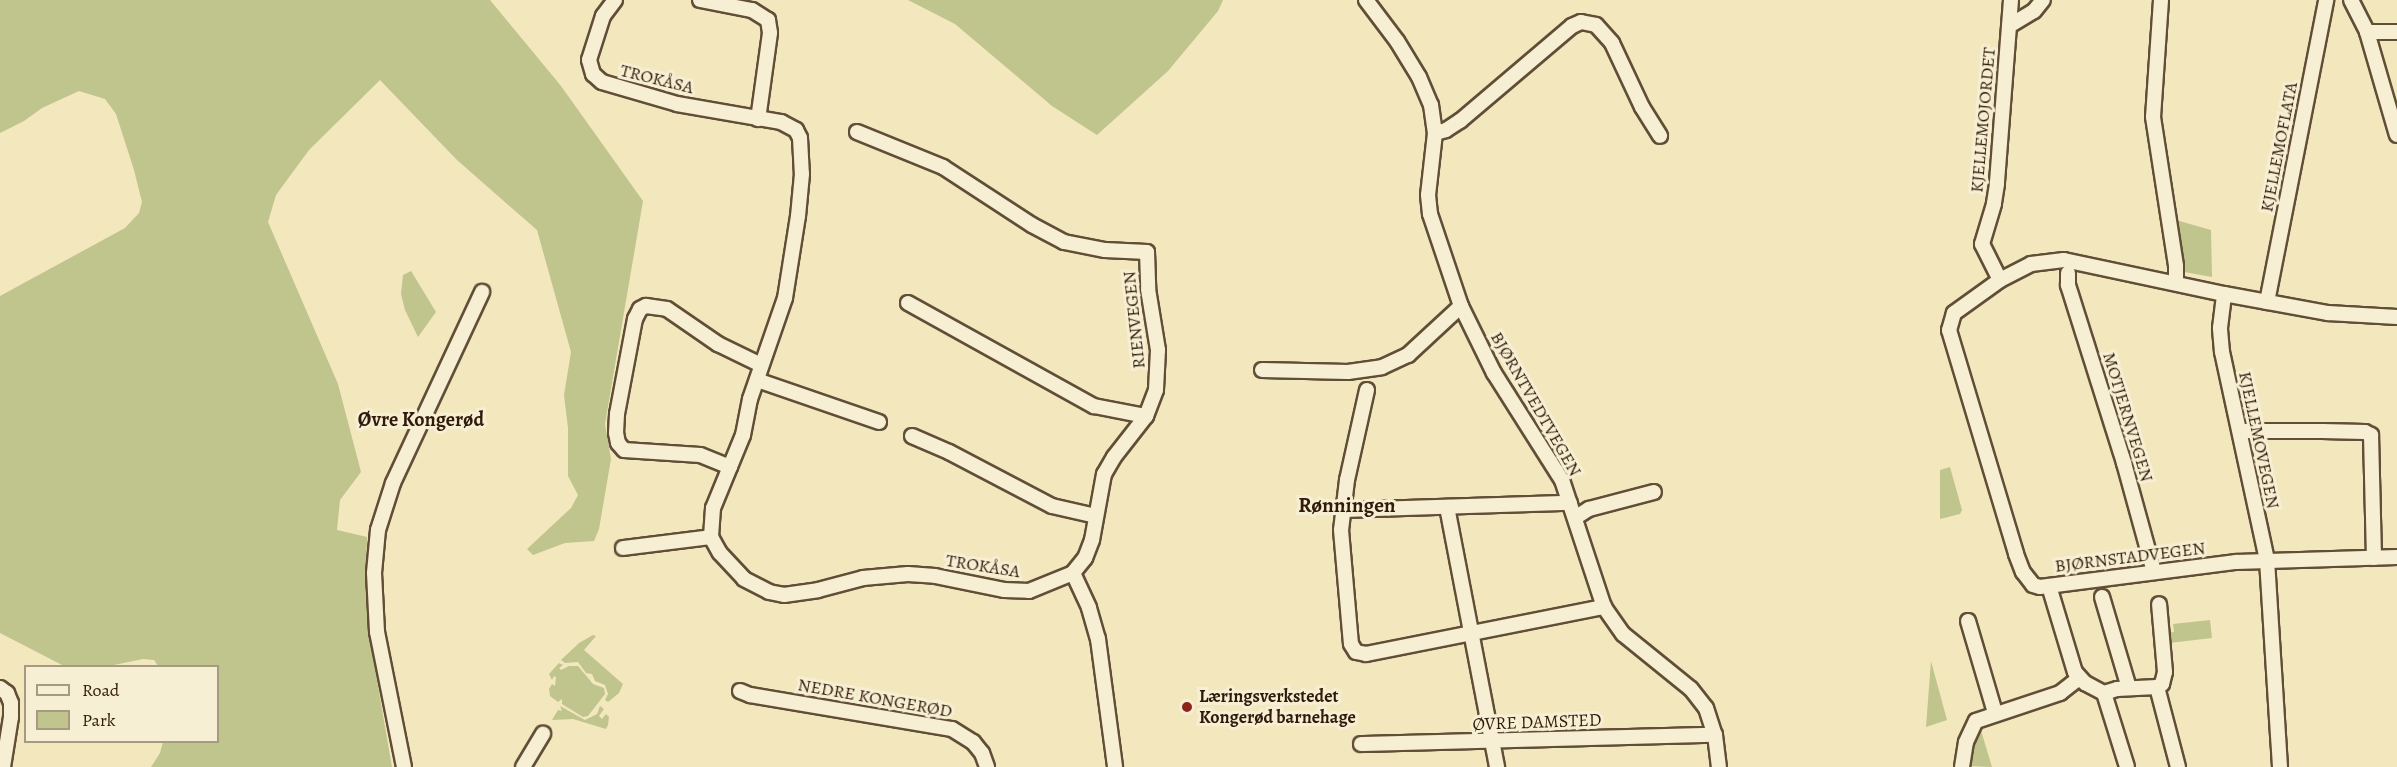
<!DOCTYPE html>
<meta charset="utf-8">
<style>
body{margin:0}
#map{position:relative;width:2397px;height:767px;overflow:hidden;background:#f3e7bd;font-family:Alegreya,serif}
div>[style]{position:absolute}
.green>*{inset:0;background:#c0c48d}
.roads{filter:drop-shadow(2px 0 #614e37) drop-shadow(-2px 0 #614e37) drop-shadow(0 2px #614e37) drop-shadow(0 -2px #614e37)}
.minor>*{height:14px;margin:-7px;padding:0 7px;transform-origin:7px;border-radius:7px;background:#f7efd4}
.dots>*{width:16px;height:16px;translate:-50% -50%;box-sizing:border-box;border:3px solid #f7efd4;border-radius:50%}
span{translate:-50% -50%;white-space:nowrap;text-align:center;line-height:1.15;-webkit-text-stroke:6px #f7efd4;paint-order:stroke}
.street-label{font-size:18px;color:#301b0a}
.poi-label{font-size:18px;color:#301b0a;font-weight:700}
.left{translate:0 -50%;text-align:left}
.neighbourhood-label{font-size:20px;color:#301b0a;font-weight:700}
.quarter-label{font-size:21px;color:#301b0a;font-weight:700}
.legend{position:absolute;left:24px;top:665px;width:195px;height:78px;box-sizing:border-box;background:#f7efd4;border:2px solid #a79a83;margin:0;padding:8px 10px;list-style:none;font-size:18px;color:#301b0a}
.legend li{display:flex;align-items:center;gap:12px;height:30px}
.legend b{width:30px;border:2px solid #a79a83}
</style>
<div id="map">
<div class="green">
<i style="clip-path:polygon(0 0,490px 0,561px 86px,643px 201px,605px 424px,611px 459px,599px 529px,594px 541px,565px 543px,533px 555px,527px 549px,571px 508px,578px 495px,568px 476px,568px 428px,564px 395px,571px 352px,537px 230px,457px 160px,380px 80px,309px 150px,276px 195px,268px 222px,338px 384px,361px 472px,340px 500px,337px 530px,367px 537px,366px 591px,370px 640px,392px 767px,151px 767px,160px 753px,163px 742px,218px 742px,218px 666px,158px 666px,154px 660px,143px 659px,109px 666px,64px 666px,0 633px,0 296px,125px 228px,139px 213px,142px 202px,134px 170px,116px 114px,105px 99px,79px 91px,42px 108px,24px 121px,0 133px)"></i>
<i style="clip-path:polygon(908px 0,1223px 0,1218px 11px,1168px 71px,1097px 135px,1052px 106px,955px 24px)"></i>
<i style="clip-path:polygon(2176px 220px,2211px 230px,2212px 277px,2184px 272px)"></i>
<i style="clip-path:polygon(411px 271px,436px 312px,418px 337px,405px 310px,401px 294px,403px 275px)"></i>
<i style="clip-path:polygon(1950px 467px,1962px 510px,1960px 514px,1940px 519px,1940px 470px)"></i>
<i style="clip-path:polygon(2210px 620px,2212px 638px,2169px 643px,2168px 633px,2174px 632px,2173px 624px)"></i>
<i style="clip-path:polygon(593px 635px,596px 636px,584px 650px,623px 684px,619px 693px,608px 702px,605px 700px,608px 694px,605px 685px,595px 681px,592px 674px,586px 673px,578px 662px,565px 663px,561px 660px,579px 643px)"></i>
<i style="clip-path:polygon(1931px 661px,1947px 720px,1926px 727px)"></i>
<i style="clip-path:polygon(559px 663px,563px 665px,559px 668px,561px 670px,569px 666px,578px 666px,593px 684px,604px 688px,605px 694px,588px 716px,583px 717px,562px 704px,562px 699px,558px 702px,550px 696px,549px 689px,552px 684px,555px 686px,556px 677px,554px 676px,552px 680px,549px 674px)"></i>
<i style="clip-path:polygon(560px 706px,585px 720px,597px 714px,600px 706px,604px 709px,599px 716px,602px 719px,606px 714px,609px 717px,608px 725px,606px 729px,573px 719px,552px 720px,558px 710px,562px 711px)"></i>
<i style="clip-path:polygon(1979px 724px,1992px 767px,1968px 766px,1968px 748px)"></i>
</div>
<div class="roads">
<div class="minor">
<i style="left:615px;top:0;width:20px;rotate:127deg"></i>
<i style="left:603px;top:16px;width:46px;rotate:107.7deg"></i>
<i style="left:589px;top:60px;width:15px;rotate:74deg"></i>
<i style="left:593px;top:74px;width:12px;rotate:42deg"></i>
<i style="left:602px;top:82px;width:78px;rotate:16.3deg"></i>
<i style="left:677px;top:104px;width:106px;rotate:9.8deg"></i>
<i style="left:781px;top:122px;width:17px;rotate:28deg"></i>
<i style="left:796px;top:130px;width:9px;rotate:63deg"></i>
<i style="left:800px;top:138px;width:36px;rotate:87deg"></i>
<i style="left:802px;top:174px;width:42px;rotate:95.4deg"></i>
<i style="left:798px;top:216px;width:83px;rotate:99deg"></i>
<i style="left:785px;top:298px;width:107px;rotate:109.1deg"></i>
<i style="left:750px;top:399px;width:37px;rotate:101deg"></i>
<i style="left:743px;top:435px;width:79px;rotate:112.3deg"></i>
<i style="left:713px;top:508px;width:29px;rotate:94deg"></i>
<i style="left:711px;top:537px;width:18px;rotate:61deg"></i>
<i style="left:720px;top:553px;width:35px;rotate:47deg"></i>
<i style="left:744px;top:579px;width:28px;rotate:27deg"></i>
<i style="left:769px;top:592px;width:15px;rotate:11deg"></i>
<i style="left:784px;top:595px;width:34px;rotate:-8deg"></i>
<i style="left:818px;top:590px;width:47px;rotate:-14.9deg"></i>
<i style="left:863px;top:578px;width:45px;rotate:-5.1deg"></i>
<i style="left:908px;top:574px;width:27px;rotate:4deg"></i>
<i style="left:935px;top:576px;width:70px;rotate:11.5deg"></i>
<i style="left:1004px;top:590px;width:25px;rotate:2deg"></i>
<i style="left:1029px;top:591px;width:48px;rotate:-22.2deg"></i>
<i style="left:1073px;top:573px;width:38px;rotate:65deg"></i>
<i style="left:1089px;top:608px;width:32px;rotate:74deg"></i>
<i style="left:1098px;top:639px;width:129px;rotate:82.4deg"></i>
<i style="left:700px;top:0;width:53px;rotate:10.9deg"></i>
<i style="left:752px;top:10px;width:19px;rotate:32deg"></i>
<i style="left:768px;top:20px;width:13px;rotate:81deg"></i>
<i style="left:770px;top:33px;width:87px;rotate:97.9deg"></i>
<i style="left:1366px;top:0;width:51px;rotate:52.9deg"></i>
<i style="left:1397px;top:41px;width:42px;rotate:58.6deg"></i>
<i style="left:1419px;top:77px;width:30px;rotate:67deg"></i>
<i style="left:1431px;top:105px;width:28px;rotate:82deg"></i>
<i style="left:1435px;top:133px;width:62px;rotate:96.4deg"></i>
<i style="left:1428px;top:195px;width:19px;rotate:84deg"></i>
<i style="left:1430px;top:214px;width:97px;rotate:71.4deg"></i>
<i style="left:1461px;top:306px;width:75px;rotate:63.8deg"></i>
<i style="left:1494px;top:373px;width:127px;rotate:57.6deg"></i>
<i style="left:1562px;top:480px;width:134px;rotate:71.7deg"></i>
<i style="left:1604px;top:607px;width:33px;rotate:55deg"></i>
<i style="left:1623px;top:634px;width:87px;rotate:39deg"></i>
<i style="left:1691px;top:689px;width:24px;rotate:52deg"></i>
<i style="left:1706px;top:708px;width:28px;rotate:72deg"></i>
<i style="left:1715px;top:735px;width:32px;rotate:83deg"></i>
<i style="left:2011px;top:0;width:185px;rotate:94.4deg"></i>
<i style="left:1997px;top:184px;width:20px;rotate:99deg"></i>
<i style="left:1994px;top:204px;width:42px;rotate:106.7deg"></i>
<i style="left:1982px;top:244px;width:40px;rotate:63.4deg"></i>
<i style="left:2000px;top:280px;width:35px;rotate:-27deg"></i>
<i style="left:2031px;top:264px;width:33px;rotate:-7deg"></i>
<i style="left:2064px;top:260px;width:164px;rotate:12deg"></i>
<i style="left:2161px;top:0;width:117px;rotate:93.9deg"></i>
<i style="left:2153px;top:117px;width:151px;rotate:81.2deg"></i>
<i style="left:2176px;top:266px;width:17px;rotate:90deg"></i>
<i style="left:2351px;top:0;width:36px;rotate:63deg"></i>
<i style="left:2367px;top:32px;width:107px;rotate:73.8deg"></i>
<i style="left:2009px;top:26px;width:29px;rotate:-31deg"></i>
<i style="left:2034px;top:11px;width:14px;rotate:-51deg"></i>
<i style="left:2367px;top:32px;width:30px"></i>
<i style="left:857px;top:132px;width:93px;rotate:22.1deg"></i>
<i style="left:943px;top:167px;width:106px;rotate:33.1deg"></i>
<i style="left:1032px;top:225px;width:36px;rotate:28deg"></i>
<i style="left:1064px;top:242px;width:42px;rotate:11deg"></i>
<i style="left:1105px;top:250px;width:42px;rotate:2.7deg"></i>
<i style="left:1147px;top:252px;width:37px;rotate:88deg"></i>
<i style="left:1148px;top:289px;width:62px;rotate:80.7deg"></i>
<i style="left:1158px;top:350px;width:40px;rotate:92.9deg"></i>
<i style="left:1156px;top:390px;width:28px;rotate:111deg"></i>
<i style="left:1146px;top:416px;width:52px;rotate:128deg"></i>
<i style="left:1114px;top:457px;width:20px;rotate:120deg"></i>
<i style="left:1104px;top:474px;width:67px;rotate:100.3deg"></i>
<i style="left:1092px;top:540px;width:19px;rotate:111deg"></i>
<i style="left:1085px;top:558px;width:19px;rotate:129deg"></i>
<i style="left:1435px;top:133px;width:11px;rotate:-15deg"></i>
<i style="left:1446px;top:130px;width:17px;rotate:-33deg"></i>
<i style="left:1460px;top:121px;width:147px;rotate:-40.3deg"></i>
<i style="left:1572px;top:26px;width:10px;rotate:-24deg"></i>
<i style="left:1581px;top:22px;width:15px;rotate:11deg"></i>
<i style="left:1596px;top:25px;width:24px;rotate:48deg"></i>
<i style="left:1612px;top:43px;width:71px;rotate:64.9deg"></i>
<i style="left:1642px;top:107px;width:34px;rotate:58deg"></i>
<i style="left:2068px;top:273px;width:12px;rotate:90deg"></i>
<i style="left:2068px;top:285px;width:187px;rotate:72.5deg"></i>
<i style="left:2124px;top:463px;width:113px;rotate:74.6deg"></i>
<i style="left:2000px;top:280px;width:57px;rotate:144.3deg"></i>
<i style="left:1954px;top:313px;width:18px;rotate:106deg"></i>
<i style="left:1949px;top:330px;width:234px;rotate:73.3deg"></i>
<i style="left:2016px;top:554px;width:19px;rotate:69deg"></i>
<i style="left:2023px;top:572px;width:16px;rotate:52deg"></i>
<i style="left:2033px;top:585px;width:7px;rotate:16deg"></i>
<i style="left:2040px;top:587px;width:198px;rotate:-7.3deg"></i>
<i style="left:2236px;top:562px;width:161px;rotate:-1.8deg"></i>
<i style="left:2267px;top:302px;width:308px;rotate:-78.9deg"></i>
<i style="left:908px;top:303px;width:213px;rotate:29deg"></i>
<i style="left:1094px;top:406px;width:53px;rotate:10.9deg"></i>
<i style="left:1262px;top:370px;width:86px;rotate:1.3deg"></i>
<i style="left:1348px;top:372px;width:34px;rotate:-8deg"></i>
<i style="left:1382px;top:367px;width:29px;rotate:-25deg"></i>
<i style="left:1408px;top:355px;width:72px;rotate:-42.8deg"></i>
<i style="left:757px;top:380px;width:129px;rotate:19deg"></i>
<i style="left:1367px;top:390px;width:92px;rotate:102.5deg"></i>
<i style="left:1347px;top:480px;width:50px;rotate:96.8deg"></i>
<i style="left:1341px;top:530px;width:114px;rotate:85deg"></i>
<i style="left:1351px;top:644px;width:9px;rotate:58deg"></i>
<i style="left:1356px;top:652px;width:10px;rotate:11deg"></i>
<i style="left:1366px;top:654px;width:243px;rotate:-11.2deg"></i>
<i style="left:2240px;top:431px;width:82px"></i>
<i style="left:2322px;top:431px;width:43px;rotate:1.3deg"></i>
<i style="left:2365px;top:432px;width:7px;rotate:27deg"></i>
<i style="left:2371px;top:435px;width:123px;rotate:88.6deg"></i>
<i style="left:912px;top:436px;width:40px;rotate:23.4deg"></i>
<i style="left:949px;top:452px;width:116px;rotate:27.7deg"></i>
<i style="left:1052px;top:506px;width:45px;rotate:12.8deg"></i>
<i style="left:730px;top:467px;width:32px;rotate:-158deg"></i>
<i style="left:700px;top:455px;width:76px;rotate:-176.2deg"></i>
<i style="left:624px;top:450px;width:9px;rotate:-131deg"></i>
<i style="left:618px;top:443px;width:10px;rotate:-101deg"></i>
<i style="left:616px;top:433px;width:19px;rotate:-87deg"></i>
<i style="left:617px;top:414px;width:97px;rotate:-79.3deg"></i>
<i style="left:635px;top:319px;width:11px;rotate:-63deg"></i>
<i style="left:640px;top:309px;width:7px;rotate:-27deg"></i>
<i style="left:646px;top:306px;width:21px;rotate:8deg"></i>
<i style="left:667px;top:309px;width:62px;rotate:34.5deg"></i>
<i style="left:718px;top:344px;width:48px;rotate:26deg"></i>
<i style="left:1447px;top:507px;width:265px;rotate:79.1deg"></i>
<i style="left:1343px;top:510px;width:227px;rotate:-1.8deg"></i>
<i style="left:1575px;top:518px;width:17px;rotate:-33deg"></i>
<i style="left:1589px;top:509px;width:67px;rotate:-14.7deg"></i>
<i style="left:623px;top:548px;width:89px;rotate:-7.1deg"></i>
<i style="left:2049px;top:586px;width:90px;rotate:73.2deg"></i>
<i style="left:2075px;top:672px;width:15px;rotate:48deg"></i>
<i style="left:2085px;top:683px;width:21px;rotate:28deg"></i>
<i style="left:2104px;top:693px;width:14px;rotate:-17deg"></i>
<i style="left:2117px;top:689px;width:40px;rotate:-2.9deg"></i>
<i style="left:2157px;top:687px;width:6px;rotate:-31deg"></i>
<i style="left:2162px;top:684px;width:12px;rotate:-76deg"></i>
<i style="left:2165px;top:672px;width:68px;rotate:-95deg"></i>
<i style="left:2102px;top:597px;width:95px;rotate:73.5deg"></i>
<i style="left:1968px;top:621px;width:96px;rotate:73.6deg"></i>
<i style="left:2157px;top:687px;width:83px;rotate:75.3deg"></i>
<i style="left:0;top:688px;width:9px;rotate:36deg"></i>
<i style="left:7px;top:693px;width:11px;rotate:68deg"></i>
<i style="left:11px;top:703px;width:14px;rotate:90deg"></i>
<i style="left:11px;top:717px;width:51px;rotate:99.1deg"></i>
<i style="left:740px;top:691px;width:11px;rotate:22deg"></i>
<i style="left:750px;top:695px;width:205px;rotate:9.6deg"></i>
<i style="left:952px;top:729px;width:25px;rotate:32deg"></i>
<i style="left:973px;top:742px;width:14px;rotate:51deg"></i>
<i style="left:982px;top:753px;width:15px;rotate:70deg"></i>
<i style="left:2104px;top:693px;width:77px;rotate:72.7deg"></i>
<i style="left:1361px;top:744px;width:354px;rotate:-1.5deg"></i>
<i style="left:404px;top:767px;width:138px;rotate:-101.3deg"></i>
<i style="left:377px;top:632px;width:59px;rotate:-92.9deg"></i>
<i style="left:374px;top:573px;width:43px;rotate:-84.7deg"></i>
<i style="left:378px;top:530px;width:49px;rotate:-72.3deg"></i>
<i style="left:393px;top:483px;width:211px;rotate:-65deg"></i>
<i style="left:523px;top:767px;width:39px;rotate:-59deg"></i>
<i style="left:1962px;top:767px;width:25px;rotate:-81deg"></i>
<i style="left:1966px;top:742px;width:23px;rotate:-65deg"></i>
<i style="left:1976px;top:721px;width:89px;rotate:-18.4deg"></i>
<i style="left:2060px;top:693px;width:24px;rotate:-38deg"></i>
<i style="left:2280px;top:767px;width:207px;rotate:-93.6deg"></i>
<i style="left:2267px;top:560px;width:213px;rotate:-102.2deg"></i>
<i style="left:2222px;top:352px;width:24px;rotate:-95deg"></i>
<i style="left:2220px;top:328px;width:34px;rotate:-83deg"></i>
<i style="left:2224px;top:294px;width:106px;rotate:10.4deg"></i>
<i style="left:2328px;top:313px;width:69px;rotate:3.3deg"></i>
</div>
</div>
<div class="dots">
<i style="left:1187px;top:707px;background:#8f2418"></i>
</div>
<div class="street-label">
<span style="left:657px;top:79px;rotate:14deg">TROKÅSA</span>
<span style="left:1983px;top:120px;rotate:-85deg">KJELLEMOJORDET</span>
<span style="left:2279px;top:147px;rotate:-79deg">KJELLEMOFLATA</span>
<span style="left:1134px;top:320px;rotate:-96deg">RIENVEGEN</span>
<span style="left:1536px;top:404px;rotate:60deg">BJØRNTVEDTVEGEN</span>
<span style="left:2128px;top:417px;rotate:73deg">MOTJERNVEGEN</span>
<span style="left:2259px;top:440px;rotate:78deg">KJELLEMOVEGEN</span>
<span style="left:2130px;top:557px;rotate:-7deg">BJØRNSTADVEGEN</span>
<span style="left:983px;top:566px;rotate:9deg">TROKÅSA</span>
<span style="left:875px;top:698px;rotate:10deg">NEDRE KONGERØD</span>
<span style="left:1537px;top:722px;rotate:-2deg">ØVRE DAMSTED</span>
</div>
<div class="poi-label">
<span class="left" style="left:1199px;top:707px">Læringsverkstedet<br>Kongerød barnehage</span>
</div>
<div class="neighbourhood-label">
<span style="left:421px;top:419px">Øvre Kongerød</span>
</div>
<div class="quarter-label">
<span style="left:1347px;top:505px">Rønningen</span>
</div>
<ul class="legend">
<li><b style="height:8px;background:#f7efd4"></b>Road</li>
<li><b style="height:16px;background:#c0c48d"></b>Park</li>
</ul>
</div>
